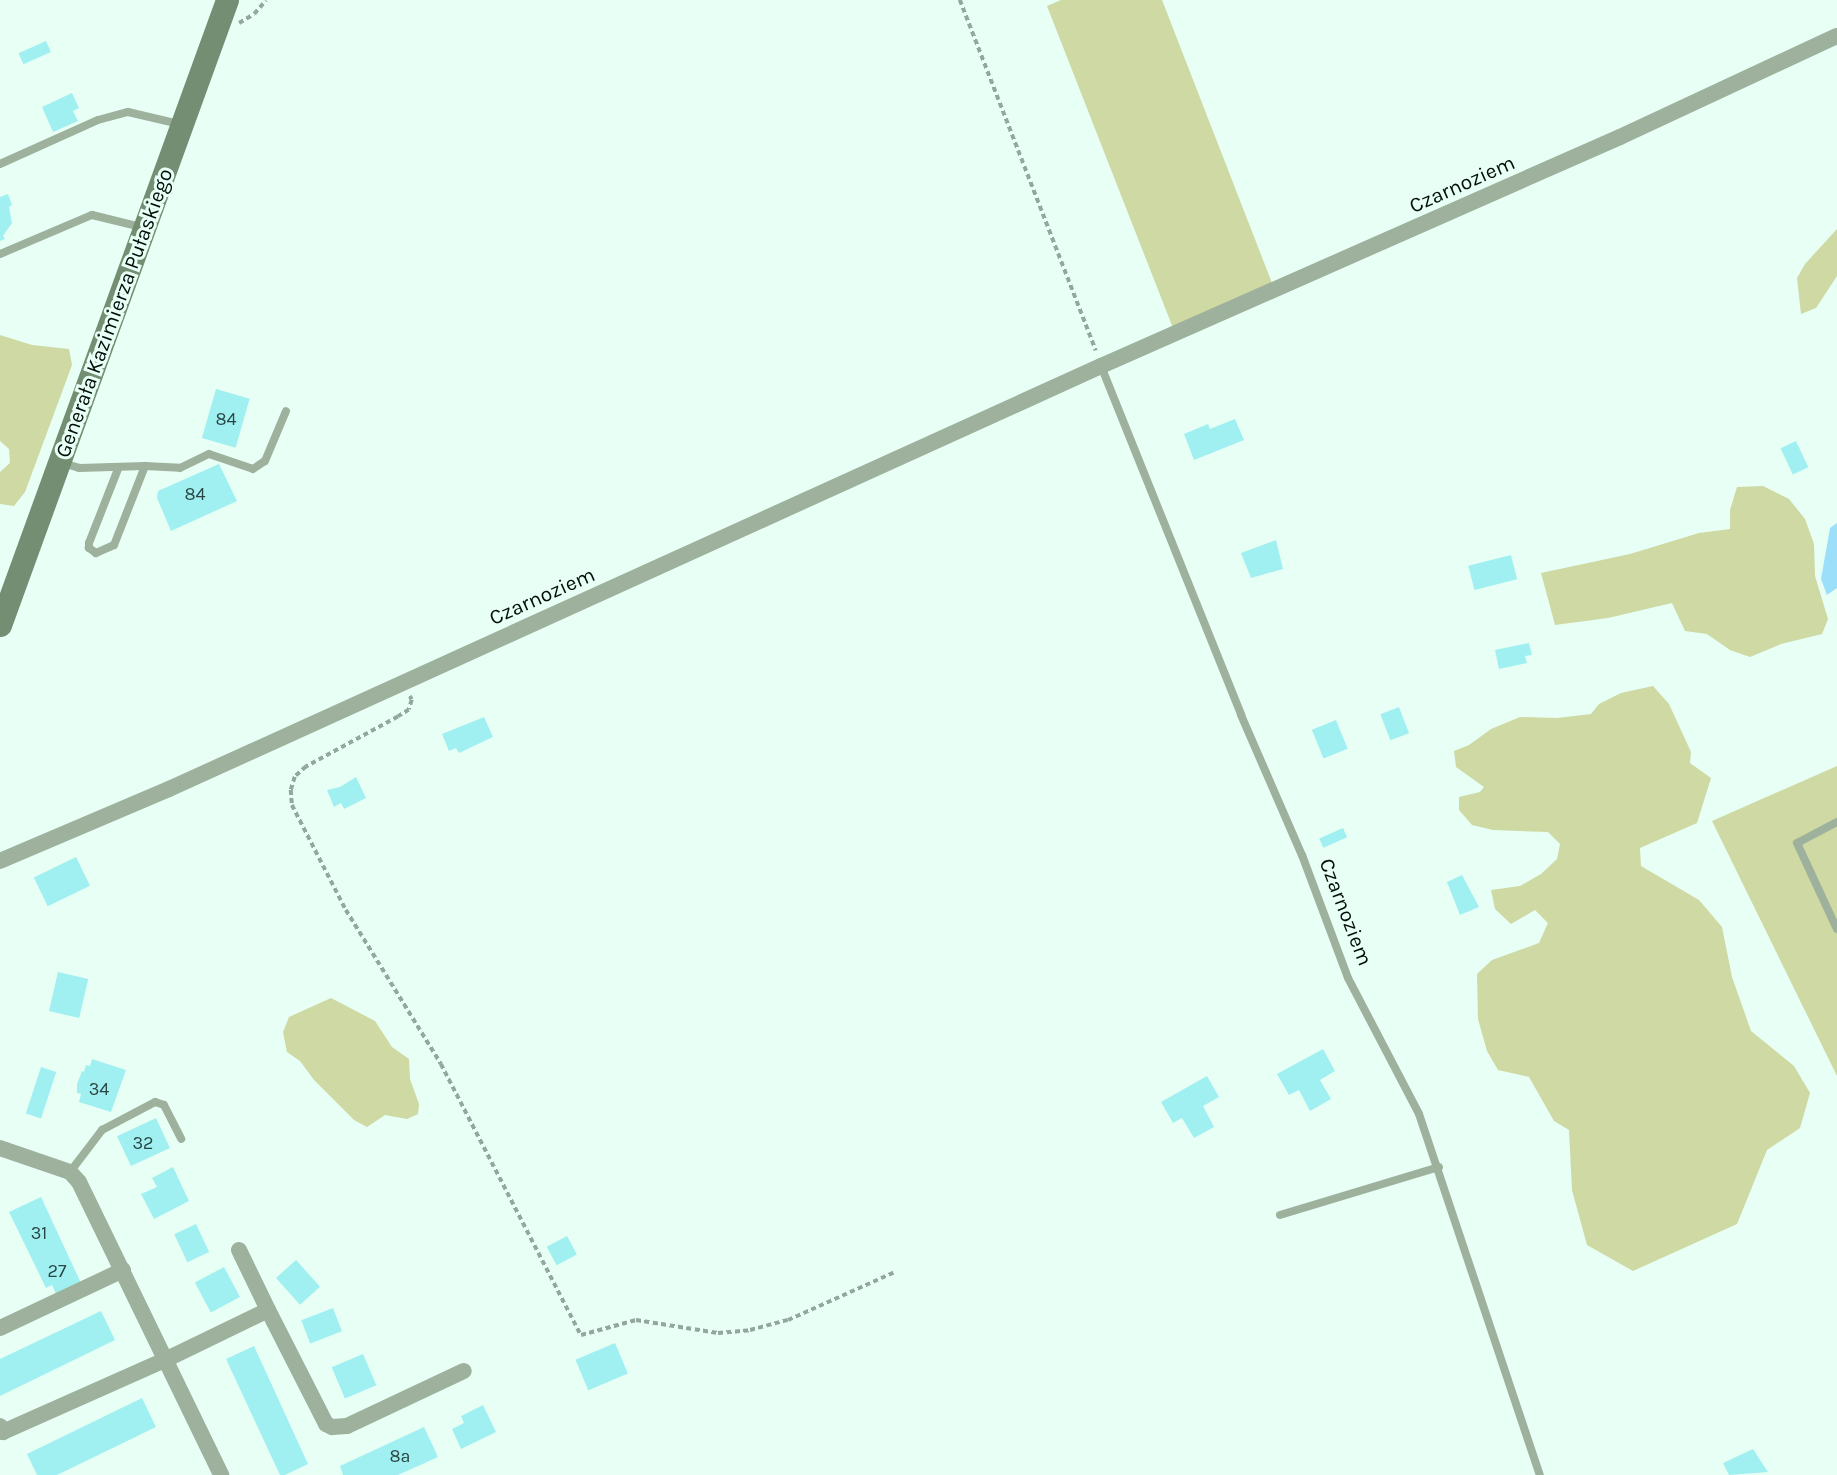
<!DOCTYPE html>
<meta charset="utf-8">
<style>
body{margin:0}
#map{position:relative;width:1837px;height:1475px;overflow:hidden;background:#e7fff5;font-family:Karla,sans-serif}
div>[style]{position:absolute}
.green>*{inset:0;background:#ced9a3}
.water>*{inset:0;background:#9bdffa}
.building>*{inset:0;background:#a0f0f1;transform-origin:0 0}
.path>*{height:3.5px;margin-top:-1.75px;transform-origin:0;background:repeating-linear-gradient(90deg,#93a69f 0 5px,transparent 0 8.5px)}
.service>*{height:8px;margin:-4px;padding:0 4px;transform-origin:4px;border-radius:4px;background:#9eb19d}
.minor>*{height:16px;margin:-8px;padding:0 8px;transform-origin:8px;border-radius:8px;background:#9eb19d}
.secondary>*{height:23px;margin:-11.5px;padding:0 11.5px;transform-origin:11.5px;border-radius:11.5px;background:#738e72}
span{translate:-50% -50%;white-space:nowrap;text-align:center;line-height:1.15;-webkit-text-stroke:6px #e7fff5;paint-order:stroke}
.number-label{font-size:18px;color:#2a4644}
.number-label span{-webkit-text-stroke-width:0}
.street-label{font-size:21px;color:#030e0a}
</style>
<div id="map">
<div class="green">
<i style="clip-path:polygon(1061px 0,1162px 0,1272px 283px,1173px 328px,1047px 6px)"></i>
<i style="clip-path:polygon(1837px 229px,1837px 276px,1816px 308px,1801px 314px,1797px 278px,1805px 264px)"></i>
<i style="clip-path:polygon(0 335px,32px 345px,69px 349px,72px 365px,25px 492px,14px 506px,0 504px,0 472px,10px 463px,9px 449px,0 441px)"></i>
<i style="clip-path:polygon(1763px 486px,1789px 499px,1805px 519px,1814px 544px,1815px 576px,1828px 619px,1822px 634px,1781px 644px,1750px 657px,1730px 650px,1707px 634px,1685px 631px,1672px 603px,1608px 618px,1555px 625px,1541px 573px,1630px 554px,1699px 533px,1730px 529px,1730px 510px,1737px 487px)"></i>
<i style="clip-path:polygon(1653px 686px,1669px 704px,1691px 752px,1690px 763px,1711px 778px,1697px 823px,1640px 848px,1641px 866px,1699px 900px,1722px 927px,1732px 977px,1751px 1031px,1794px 1066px,1810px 1093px,1800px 1128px,1767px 1150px,1737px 1224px,1633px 1271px,1587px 1245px,1572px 1190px,1569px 1130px,1554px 1121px,1529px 1077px,1498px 1070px,1487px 1051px,1478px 1019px,1477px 974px,1492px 960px,1539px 943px,1548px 923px,1535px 910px,1511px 924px,1495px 909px,1491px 890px,1520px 886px,1541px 874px,1557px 859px,1560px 844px,1548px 832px,1493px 830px,1472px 825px,1459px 810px,1459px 797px,1480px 792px,1484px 787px,1456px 767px,1454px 751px,1469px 745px,1491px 729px,1520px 717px,1557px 718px,1591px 714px,1599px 704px,1621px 693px)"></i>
<i style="clip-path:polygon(1837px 766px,1837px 1076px,1712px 821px)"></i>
<i style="clip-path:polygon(331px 998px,375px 1021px,392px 1047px,409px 1059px,410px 1079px,419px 1104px,418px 1114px,407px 1119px,385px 1115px,367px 1127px,354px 1120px,314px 1080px,300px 1061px,287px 1052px,283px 1032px,289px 1017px)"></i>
</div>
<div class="water">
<i style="clip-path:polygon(1837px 523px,1837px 588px,1827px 595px,1821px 579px,1830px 528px)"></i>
</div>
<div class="building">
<i style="left:46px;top:41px;width:12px;height:30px;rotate:66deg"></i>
<i style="clip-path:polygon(72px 93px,79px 108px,73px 111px,78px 121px,53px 132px,42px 107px)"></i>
<i style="clip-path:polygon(8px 194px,12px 205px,9px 207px,12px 223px,3px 236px,5px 239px,0 241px,0 197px)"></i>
<i style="left:216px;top:389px;width:35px;height:51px;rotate:16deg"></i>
<i style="clip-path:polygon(1235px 419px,1244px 440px,1194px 460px,1184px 434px,1208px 424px,1210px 429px)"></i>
<i style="left:1796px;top:441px;width:29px;height:17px;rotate:65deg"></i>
<i style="clip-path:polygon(219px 464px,237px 501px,171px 531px,157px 498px,158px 491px)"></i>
<i style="clip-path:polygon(1276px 540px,1283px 569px,1251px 578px,1241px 553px)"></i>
<i style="left:1511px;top:555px;width:25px;height:44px;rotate:76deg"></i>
<i style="clip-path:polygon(1529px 643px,1532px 655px,1525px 656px,1527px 663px,1499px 669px,1495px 650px)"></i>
<i style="left:1399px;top:707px;width:28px;height:20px;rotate:69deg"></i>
<i style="clip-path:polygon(484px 717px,493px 737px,459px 753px,456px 748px,449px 751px,442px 734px)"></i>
<i style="left:1336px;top:720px;width:31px;height:26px;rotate:68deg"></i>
<i style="clip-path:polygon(356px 777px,366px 798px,344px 809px,341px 803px,334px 807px,327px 790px,340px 787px)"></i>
<i style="left:1343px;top:828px;width:10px;height:26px;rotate:66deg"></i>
<i style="left:76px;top:857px;width:32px;height:47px;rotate:64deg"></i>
<i style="clip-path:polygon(1462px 875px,1479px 907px,1460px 915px,1447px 882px)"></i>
<i style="left:58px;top:972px;width:31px;height:40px;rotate:13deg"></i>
<i style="clip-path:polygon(1323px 1049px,1335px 1071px,1320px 1080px,1331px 1099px,1310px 1111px,1299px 1090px,1289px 1095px,1277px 1074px)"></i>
<i style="clip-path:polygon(92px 1059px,126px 1070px,111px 1112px,79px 1102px,81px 1094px,77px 1093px,77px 1084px,82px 1071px,84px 1072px,86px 1065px,90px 1066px)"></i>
<i style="left:41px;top:1067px;width:16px;height:49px;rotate:18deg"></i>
<i style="clip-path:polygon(1207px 1076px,1219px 1097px,1203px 1106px,1214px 1127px,1194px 1138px,1182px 1118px,1173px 1123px,1161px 1102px)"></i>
<i style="left:156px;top:1118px;width:33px;height:43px;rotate:65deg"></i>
<i style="clip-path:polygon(173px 1167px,189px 1201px,154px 1219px,141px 1194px,157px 1187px,152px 1178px)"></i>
<i style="clip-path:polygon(41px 1197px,81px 1283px,56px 1294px,52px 1285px,46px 1288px,9px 1212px)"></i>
<i style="left:196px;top:1224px;width:31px;height:24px;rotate:65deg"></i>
<i style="left:567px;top:1236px;width:21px;height:23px;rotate:62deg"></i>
<i style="left:296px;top:1260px;width:36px;height:27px;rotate:48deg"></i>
<i style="left:224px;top:1267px;width:34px;height:33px;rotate:62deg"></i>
<i style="left:333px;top:1308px;width:25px;height:34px;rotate:69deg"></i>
<i style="clip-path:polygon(101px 1311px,115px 1340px,0 1396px,0 1359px)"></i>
<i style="left:615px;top:1343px;width:33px;height:43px;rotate:67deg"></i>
<i style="clip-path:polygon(254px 1346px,308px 1464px,285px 1475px,280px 1475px,226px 1359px)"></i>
<i style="left:363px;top:1354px;width:34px;height:34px;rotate:67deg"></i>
<i style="clip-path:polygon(142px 1398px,156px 1427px,57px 1475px,37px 1475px,27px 1454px)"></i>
<i style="clip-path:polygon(483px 1405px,496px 1432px,461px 1449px,452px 1429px,464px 1423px,461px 1416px)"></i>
<i style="clip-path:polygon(424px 1427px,438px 1457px,398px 1475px,343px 1475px,340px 1466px)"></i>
<i style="clip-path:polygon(1753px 1449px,1768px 1472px,1729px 1475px,1723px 1463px)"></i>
</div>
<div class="path">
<i style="left:960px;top:0;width:376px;rotate:68.8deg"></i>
<i style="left:239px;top:23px;width:17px;rotate:-31deg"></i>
<i style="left:254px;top:14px;width:18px;rotate:-49deg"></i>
<i style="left:410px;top:696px;width:4px;rotate:63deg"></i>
<i style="left:412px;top:700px;width:10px;rotate:107deg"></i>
<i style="left:409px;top:710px;width:13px;rotate:148deg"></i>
<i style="left:398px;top:717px;width:105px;rotate:151.5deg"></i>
<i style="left:306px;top:767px;width:15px;rotate:138deg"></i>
<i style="left:295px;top:777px;width:14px;rotate:107deg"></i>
<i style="left:291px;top:790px;width:15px;rotate:86deg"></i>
<i style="left:292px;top:805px;width:118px;rotate:62.8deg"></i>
<i style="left:346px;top:910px;width:181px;rotate:58.3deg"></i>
<i style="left:441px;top:1064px;width:305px;rotate:62.7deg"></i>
<i style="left:581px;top:1335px;width:57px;rotate:-15.3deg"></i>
<i style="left:636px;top:1320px;width:83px;rotate:9deg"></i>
<i style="left:718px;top:1333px;width:32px;rotate:-5deg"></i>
<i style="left:750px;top:1330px;width:39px;rotate:-15deg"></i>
<i style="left:788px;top:1320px;width:117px;rotate:-24.2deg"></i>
</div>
<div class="service">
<i style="left:0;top:164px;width:107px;rotate:-24.2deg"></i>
<i style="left:98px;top:120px;width:31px;rotate:-15deg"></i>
<i style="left:128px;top:112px;width:52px;rotate:13.2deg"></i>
<i style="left:0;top:254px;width:100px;rotate:-23deg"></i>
<i style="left:92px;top:215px;width:50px;rotate:13.8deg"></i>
<i style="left:1101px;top:366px;width:376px;rotate:68.1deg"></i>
<i style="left:1241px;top:715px;width:153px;rotate:66.5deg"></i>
<i style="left:1302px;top:855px;width:131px;rotate:69.5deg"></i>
<i style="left:1348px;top:978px;width:153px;rotate:62.4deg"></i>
<i style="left:1419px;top:1114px;width:381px;rotate:71.5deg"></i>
<i style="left:62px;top:463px;width:18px;rotate:16deg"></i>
<i style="left:79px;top:468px;width:66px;rotate:-1.7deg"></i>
<i style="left:145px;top:466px;width:85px;rotate:111.4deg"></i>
<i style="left:114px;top:545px;width:20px;rotate:156deg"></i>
<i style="left:96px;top:553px;width:9px;rotate:-144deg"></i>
<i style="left:89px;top:548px;width:5px;rotate:-90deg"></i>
<i style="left:89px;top:543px;width:79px;rotate:-68.6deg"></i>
<i style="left:145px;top:466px;width:35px;rotate:3deg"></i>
<i style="left:180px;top:468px;width:32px;rotate:-26deg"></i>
<i style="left:209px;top:454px;width:46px;rotate:18.8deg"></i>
<i style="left:253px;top:469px;width:14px;rotate:-34deg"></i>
<i style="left:265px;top:461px;width:54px;rotate:-67.2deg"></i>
<i style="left:1837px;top:822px;width:45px;rotate:152.3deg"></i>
<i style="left:1797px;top:843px;width:95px;rotate:65.1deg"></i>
<i style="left:70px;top:1172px;width:53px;rotate:-52.7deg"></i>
<i style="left:102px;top:1130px;width:60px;rotate:-27.8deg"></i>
<i style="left:155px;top:1102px;width:9px;rotate:18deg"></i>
<i style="left:164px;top:1105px;width:38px;rotate:63deg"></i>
<i style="left:1280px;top:1215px;width:166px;rotate:-16.8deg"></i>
</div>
<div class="minor">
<i style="left:0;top:861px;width:184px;rotate:-23.1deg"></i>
<i style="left:169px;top:789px;width:1024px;rotate:-24.41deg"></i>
<i style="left:1101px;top:366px;width:567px;rotate:-23.81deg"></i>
<i style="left:1620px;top:137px;width:239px;rotate:-25deg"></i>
<i style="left:0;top:1148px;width:74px;rotate:18.9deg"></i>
<i style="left:70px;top:1172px;width:13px;rotate:48deg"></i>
<i style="left:79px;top:1182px;width:326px;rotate:64.1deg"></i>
<i style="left:239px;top:1250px;width:67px;rotate:64.2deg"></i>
<i style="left:0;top:1328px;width:136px;rotate:-25.2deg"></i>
<i style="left:0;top:1426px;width:7px;rotate:63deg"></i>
<i style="left:3px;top:1432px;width:177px;rotate:-24deg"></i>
<i style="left:165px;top:1360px;width:114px;rotate:-25.9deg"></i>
<i style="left:268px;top:1310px;width:128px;rotate:63deg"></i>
<i style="left:326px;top:1424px;width:7px;rotate:27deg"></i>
<i style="left:332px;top:1427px;width:15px;rotate:-4deg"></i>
<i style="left:347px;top:1426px;width:129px;rotate:-25.2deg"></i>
</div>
<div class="secondary">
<i style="left:0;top:625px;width:665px;rotate:-70.04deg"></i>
</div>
<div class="number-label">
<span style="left:226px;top:419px">84</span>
<span style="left:195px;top:494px">84</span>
<span style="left:99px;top:1089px">34</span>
<span style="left:143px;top:1143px">32</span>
<span style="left:39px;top:1233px">31</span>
<span style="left:57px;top:1271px">27</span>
<span style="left:400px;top:1456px">8a</span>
</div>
<div class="street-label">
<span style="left:1462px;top:184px;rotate:-24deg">Czarnoziem</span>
<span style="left:114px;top:313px;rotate:-70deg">Generała Kazimierza Pułaskiego</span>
<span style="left:542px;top:596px;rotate:-24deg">Czarnoziem</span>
<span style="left:1346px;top:912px;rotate:69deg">Czarnoziem</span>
</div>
</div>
